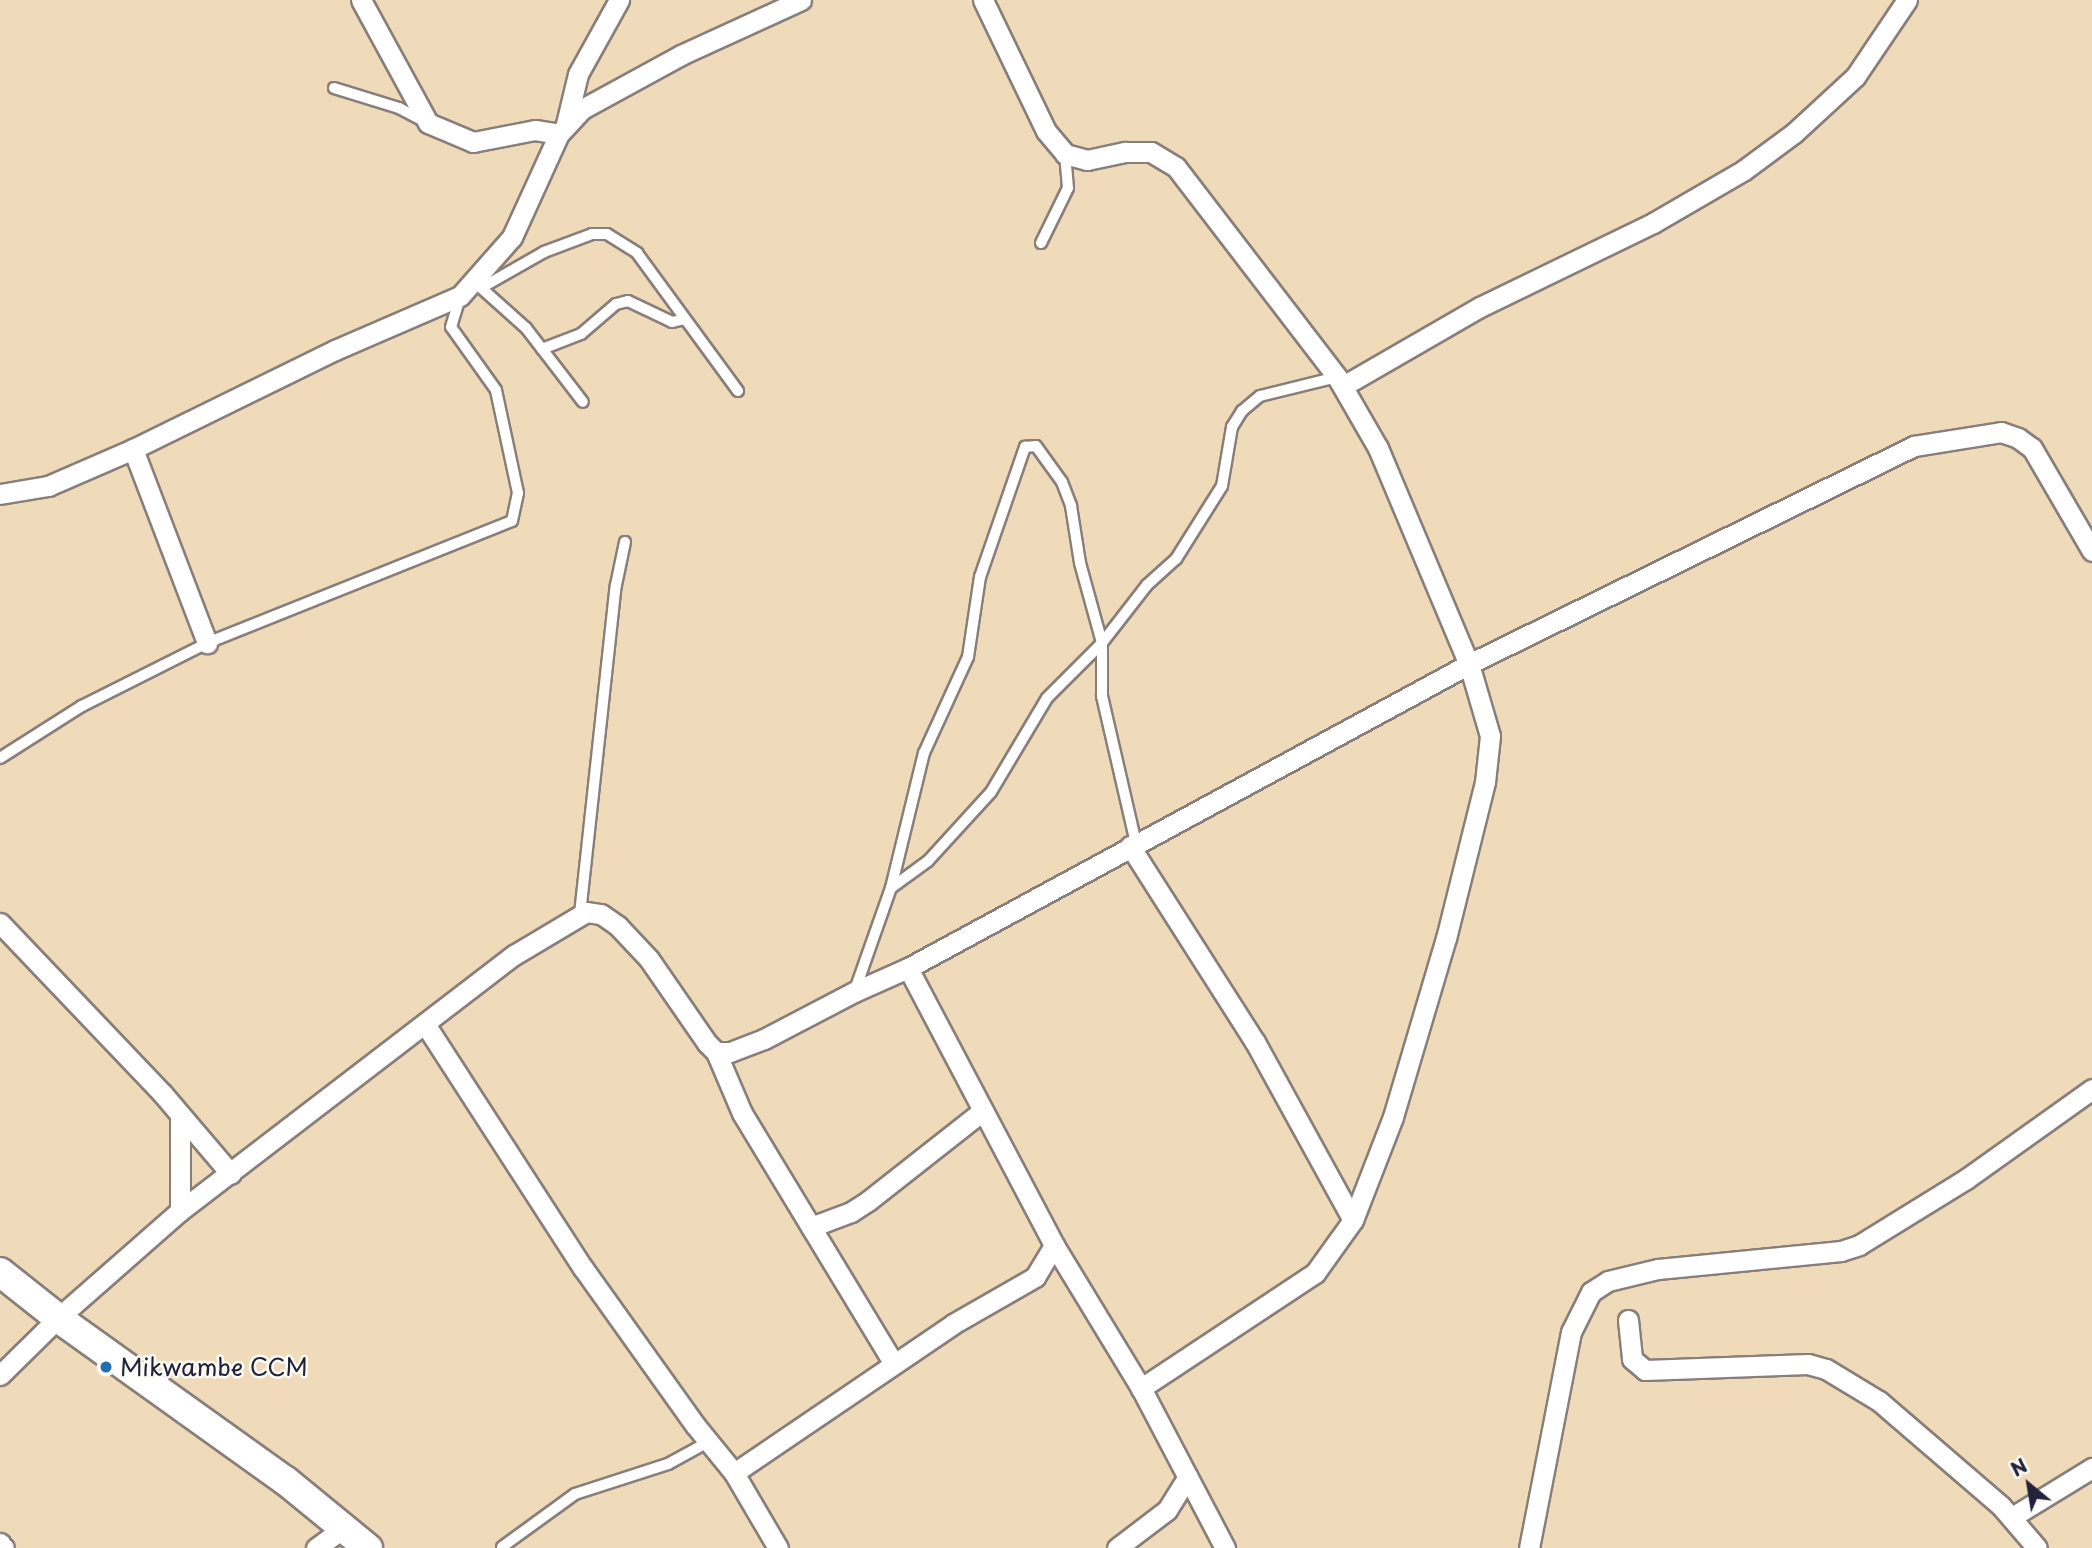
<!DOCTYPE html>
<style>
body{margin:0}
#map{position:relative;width:2092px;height:1548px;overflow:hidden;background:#efdbb9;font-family:"Playpen Sans",sans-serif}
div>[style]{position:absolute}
.roads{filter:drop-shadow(2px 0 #887e7a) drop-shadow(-2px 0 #887e7a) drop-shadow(0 2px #887e7a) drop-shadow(0 -2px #887e7a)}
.lane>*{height:10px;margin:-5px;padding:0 5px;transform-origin:5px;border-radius:5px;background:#fff}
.street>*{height:19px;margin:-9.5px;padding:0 9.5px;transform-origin:9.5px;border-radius:9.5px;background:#fff}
.secondary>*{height:28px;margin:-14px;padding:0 14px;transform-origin:14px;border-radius:14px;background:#fff}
.dots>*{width:19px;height:19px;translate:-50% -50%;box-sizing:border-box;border:4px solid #fdfcf7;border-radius:50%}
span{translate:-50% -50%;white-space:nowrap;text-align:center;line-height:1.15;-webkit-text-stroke:5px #fdfcf7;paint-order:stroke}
.poi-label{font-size:24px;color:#22223b}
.left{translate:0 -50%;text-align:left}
.north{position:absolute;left:1994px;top:1450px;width:70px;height:70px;-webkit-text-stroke:5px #fdfcf7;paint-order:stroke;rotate:330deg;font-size:19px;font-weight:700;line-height:28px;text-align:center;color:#22223b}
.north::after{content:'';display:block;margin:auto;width:24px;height:32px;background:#22223b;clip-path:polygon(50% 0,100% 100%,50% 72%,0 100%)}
</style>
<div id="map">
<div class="roads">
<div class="lane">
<i style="left:334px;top:88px;width:68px;rotate:17.1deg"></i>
<i style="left:399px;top:108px;width:26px;rotate:28deg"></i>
<i style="left:1041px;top:243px;width:61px;rotate:-63.9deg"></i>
<i style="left:1068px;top:188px;width:34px;rotate:-95deg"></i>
<i style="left:479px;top:286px;width:63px;rotate:41.8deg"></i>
<i style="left:526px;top:328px;width:93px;rotate:52.4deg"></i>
<i style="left:481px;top:288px;width:73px;rotate:-29.7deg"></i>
<i style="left:544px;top:252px;width:51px;rotate:-20.6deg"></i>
<i style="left:592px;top:234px;width:15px"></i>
<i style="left:607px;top:234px;width:36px;rotate:32deg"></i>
<i style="left:637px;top:253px;width:171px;rotate:53.8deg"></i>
<i style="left:542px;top:349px;width:42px;rotate:-21deg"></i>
<i style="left:581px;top:334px;width:46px;rotate:-40.6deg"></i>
<i style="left:616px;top:304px;width:12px;rotate:-14deg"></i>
<i style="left:628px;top:301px;width:49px;rotate:25.5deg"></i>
<i style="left:672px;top:322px;width:13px;rotate:-13deg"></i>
<i style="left:0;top:758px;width:97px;rotate:-32.4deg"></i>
<i style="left:82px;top:706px;width:140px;rotate:-26.7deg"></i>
<i style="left:207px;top:643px;width:328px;rotate:-21.8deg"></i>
<i style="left:512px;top:521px;width:29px;rotate:-78deg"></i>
<i style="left:518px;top:493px;width:105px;rotate:-102.1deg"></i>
<i style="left:496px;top:390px;width:77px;rotate:-125.5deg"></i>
<i style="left:451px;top:327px;width:31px;rotate:-73deg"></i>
<i style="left:891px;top:888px;width:46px;rotate:-36.1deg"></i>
<i style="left:928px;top:861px;width:93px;rotate:-47.6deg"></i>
<i style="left:991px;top:792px;width:109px;rotate:-59.2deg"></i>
<i style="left:1047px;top:698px;width:78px;rotate:-45deg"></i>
<i style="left:1102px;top:643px;width:73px;rotate:-52.2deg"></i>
<i style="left:1147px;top:585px;width:39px;rotate:-42deg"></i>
<i style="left:1176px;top:559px;width:86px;rotate:-57.8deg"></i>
<i style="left:1222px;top:486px;width:60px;rotate:-80.4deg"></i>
<i style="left:1232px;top:427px;width:19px;rotate:-58deg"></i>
<i style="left:1242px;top:411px;width:23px;rotate:-40deg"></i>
<i style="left:1260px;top:396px;width:79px;rotate:-13.9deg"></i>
<i style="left:580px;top:914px;width:331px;rotate:-83.8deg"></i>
<i style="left:616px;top:585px;width:44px;rotate:-78.2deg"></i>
<i style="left:855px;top:990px;width:108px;rotate:-70.6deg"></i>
<i style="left:891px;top:888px;width:139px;rotate:-76.3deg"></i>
<i style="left:924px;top:753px;width:106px;rotate:-65.4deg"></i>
<i style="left:968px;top:657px;width:81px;rotate:-81.5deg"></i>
<i style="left:980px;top:577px;width:138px;rotate:-70.9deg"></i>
<i style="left:1025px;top:447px;width:11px;rotate:-5deg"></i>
<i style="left:1036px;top:446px;width:44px;rotate:54.2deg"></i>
<i style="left:1062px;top:482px;width:26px;rotate:69deg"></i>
<i style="left:1071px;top:506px;width:58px;rotate:81deg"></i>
<i style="left:1080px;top:563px;width:83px;rotate:74.6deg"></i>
<i style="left:1102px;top:643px;width:53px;rotate:90deg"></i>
<i style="left:1102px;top:696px;width:151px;rotate:77deg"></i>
<i style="left:502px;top:1547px;width:90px;rotate:-36deg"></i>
<i style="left:575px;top:1494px;width:98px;rotate:-17.9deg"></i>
<i style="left:668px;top:1464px;width:46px;rotate:-28.8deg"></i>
</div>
<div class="street">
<i style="left:361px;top:0;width:140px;rotate:61.4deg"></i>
<i style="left:428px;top:123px;width:49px;rotate:22.9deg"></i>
<i style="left:473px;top:142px;width:63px;rotate:-11deg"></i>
<i style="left:535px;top:130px;width:24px;rotate:9deg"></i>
<i style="left:983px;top:0;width:145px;rotate:64.3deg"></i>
<i style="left:1046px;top:131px;width:30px;rotate:50deg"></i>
<i style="left:1065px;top:154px;width:23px;rotate:15deg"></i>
<i style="left:1087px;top:160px;width:39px;rotate:-12deg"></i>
<i style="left:1125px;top:152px;width:26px"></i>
<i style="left:1151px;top:152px;width:29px;rotate:31deg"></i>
<i style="left:1176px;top:167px;width:265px;rotate:52.5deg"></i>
<i style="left:1337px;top:377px;width:82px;rotate:60deg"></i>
<i style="left:1378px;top:448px;width:234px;rotate:67.2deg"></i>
<i style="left:1469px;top:664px;width:75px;rotate:73.7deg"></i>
<i style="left:1490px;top:736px;width:46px;rotate:96.2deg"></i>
<i style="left:1485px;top:782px;width:161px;rotate:104deg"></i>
<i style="left:1446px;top:938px;width:187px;rotate:106.5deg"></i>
<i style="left:1393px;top:1117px;width:110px;rotate:111.2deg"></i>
<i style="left:1353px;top:1220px;width:65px;rotate:125.6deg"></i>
<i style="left:1315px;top:1273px;width:209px;rotate:146.5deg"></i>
<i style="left:566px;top:124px;width:51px;rotate:-76.5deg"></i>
<i style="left:578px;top:74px;width:85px;rotate:-61deg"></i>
<i style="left:1343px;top:386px;width:158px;rotate:-30deg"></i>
<i style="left:1480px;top:307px;width:192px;rotate:-25.9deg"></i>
<i style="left:1653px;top:223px;width:105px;rotate:-30.2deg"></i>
<i style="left:1744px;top:170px;width:62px;rotate:-36.5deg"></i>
<i style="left:1794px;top:133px;width:83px;rotate:-42.6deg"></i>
<i style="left:1855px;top:77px;width:93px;rotate:-56deg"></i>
<i style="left:133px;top:449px;width:208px;rotate:69.1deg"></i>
<i style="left:0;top:494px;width:49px;rotate:-9.5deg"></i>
<i style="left:48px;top:486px;width:93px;rotate:-23.5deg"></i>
<i style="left:133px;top:449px;width:225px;rotate:-26.1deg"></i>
<i style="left:335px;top:350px;width:136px;rotate:-23.4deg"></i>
<i style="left:460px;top:296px;width:79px;rotate:-48.6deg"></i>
<i style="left:512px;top:237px;width:113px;rotate:-65.5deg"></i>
<i style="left:559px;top:134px;width:34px;rotate:-47deg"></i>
<i style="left:582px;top:109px;width:113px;rotate:-28.6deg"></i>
<i style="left:681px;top:55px;width:132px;rotate:-24.6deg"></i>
<i style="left:1130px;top:846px;width:232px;rotate:57.5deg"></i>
<i style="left:1255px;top:1042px;width:203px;rotate:61.2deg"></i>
<i style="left:0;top:923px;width:235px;rotate:46.4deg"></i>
<i style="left:162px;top:1093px;width:106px;rotate:49.6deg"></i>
<i style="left:908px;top:968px;width:313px;rotate:62.2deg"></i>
<i style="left:1054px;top:1245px;width:167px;rotate:58.7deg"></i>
<i style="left:1141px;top:1388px;width:181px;rotate:62.3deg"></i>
<i style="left:425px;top:1024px;width:291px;rotate:57.1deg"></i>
<i style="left:583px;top:1268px;width:193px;rotate:54.5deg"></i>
<i style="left:695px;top:1425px;width:62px;rotate:50.9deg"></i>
<i style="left:734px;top:1473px;width:87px;rotate:59.6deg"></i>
<i style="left:716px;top:1052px;width:66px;rotate:66.9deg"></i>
<i style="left:742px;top:1113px;width:293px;rotate:58.8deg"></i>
<i style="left:180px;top:1211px;width:96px;rotate:-90deg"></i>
<i style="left:811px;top:1227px;width:43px;rotate:-20.6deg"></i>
<i style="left:851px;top:1212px;width:20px;rotate:-33deg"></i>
<i style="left:868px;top:1201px;width:144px;rotate:-38.2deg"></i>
<i style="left:1628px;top:1320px;width:39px;rotate:84deg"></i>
<i style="left:1632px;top:1359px;width:17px;rotate:40deg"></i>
<i style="left:1645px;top:1370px;width:163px;rotate:-2.1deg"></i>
<i style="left:1808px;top:1364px;width:19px;rotate:16deg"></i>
<i style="left:1826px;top:1369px;width:62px;rotate:31.1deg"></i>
<i style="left:1879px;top:1401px;width:161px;rotate:40.7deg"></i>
<i style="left:2001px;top:1506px;width:55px;rotate:49.4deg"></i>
<i style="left:0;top:1375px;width:81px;rotate:-44.5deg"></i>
<i style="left:58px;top:1318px;width:162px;rotate:-41.3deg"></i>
<i style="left:180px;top:1211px;width:421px;rotate:-37.5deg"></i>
<i style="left:514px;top:955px;width:84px;rotate:-30.8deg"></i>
<i style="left:586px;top:912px;width:15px;rotate:8deg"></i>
<i style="left:601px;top:914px;width:21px;rotate:35deg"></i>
<i style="left:618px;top:926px;width:45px;rotate:46.8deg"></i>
<i style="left:649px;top:959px;width:102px;rotate:55.4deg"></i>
<i style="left:707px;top:1043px;width:13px;rotate:45deg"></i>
<i style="left:716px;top:1052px;width:14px"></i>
<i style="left:730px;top:1052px;width:36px;rotate:-21deg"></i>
<i style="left:764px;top:1039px;width:102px;rotate:-27.6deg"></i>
<i style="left:854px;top:992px;width:59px;rotate:-24deg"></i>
<i style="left:908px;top:968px;width:638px;rotate:-28.45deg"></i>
<i style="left:1469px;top:664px;width:496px;rotate:-26.1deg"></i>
<i style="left:1914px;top:446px;width:88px;rotate:-9.1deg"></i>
<i style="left:2001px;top:432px;width:18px;rotate:19deg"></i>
<i style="left:2018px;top:438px;width:17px;rotate:36deg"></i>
<i style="left:2032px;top:448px;width:119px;rotate:59.8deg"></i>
<i style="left:734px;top:1473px;width:265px;rotate:-34.2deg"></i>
<i style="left:953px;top:1324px;width:95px;rotate:-29.8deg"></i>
<i style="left:1035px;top:1277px;width:37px;rotate:-59deg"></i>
<i style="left:2012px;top:1517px;width:94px;rotate:-31.5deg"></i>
<i style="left:0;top:1543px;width:6px;rotate:51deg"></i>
<i style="left:316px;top:1548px;width:36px;rotate:-36deg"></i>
<i style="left:1117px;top:1548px;width:63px;rotate:-37.2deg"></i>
<i style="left:1167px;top:1510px;width:39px;rotate:-58deg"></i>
<i style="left:1529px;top:1548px;width:220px;rotate:-79deg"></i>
<i style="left:1571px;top:1332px;width:45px;rotate:-63.4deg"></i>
<i style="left:1591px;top:1292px;width:20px;rotate:-33deg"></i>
<i style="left:1608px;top:1281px;width:51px;rotate:-13.5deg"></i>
<i style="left:1658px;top:1269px;width:184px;rotate:-5.6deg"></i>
<i style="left:1841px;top:1251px;width:19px;rotate:-18deg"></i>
<i style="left:1859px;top:1245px;width:126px;rotate:-31.7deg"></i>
<i style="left:1966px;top:1179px;width:155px;rotate:-35.5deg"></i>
</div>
<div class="secondary">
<i style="left:0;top:1272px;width:74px;rotate:38.4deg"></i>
<i style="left:58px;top:1318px;width:280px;rotate:35.6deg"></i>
<i style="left:286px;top:1481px;width:106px;rotate:39.3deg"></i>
</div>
</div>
<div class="dots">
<i style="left:106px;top:1367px;background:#1f6fb2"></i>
</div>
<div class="poi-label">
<span class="left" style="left:120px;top:1367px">Mikwambe CCM</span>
</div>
<div class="north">N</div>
</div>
